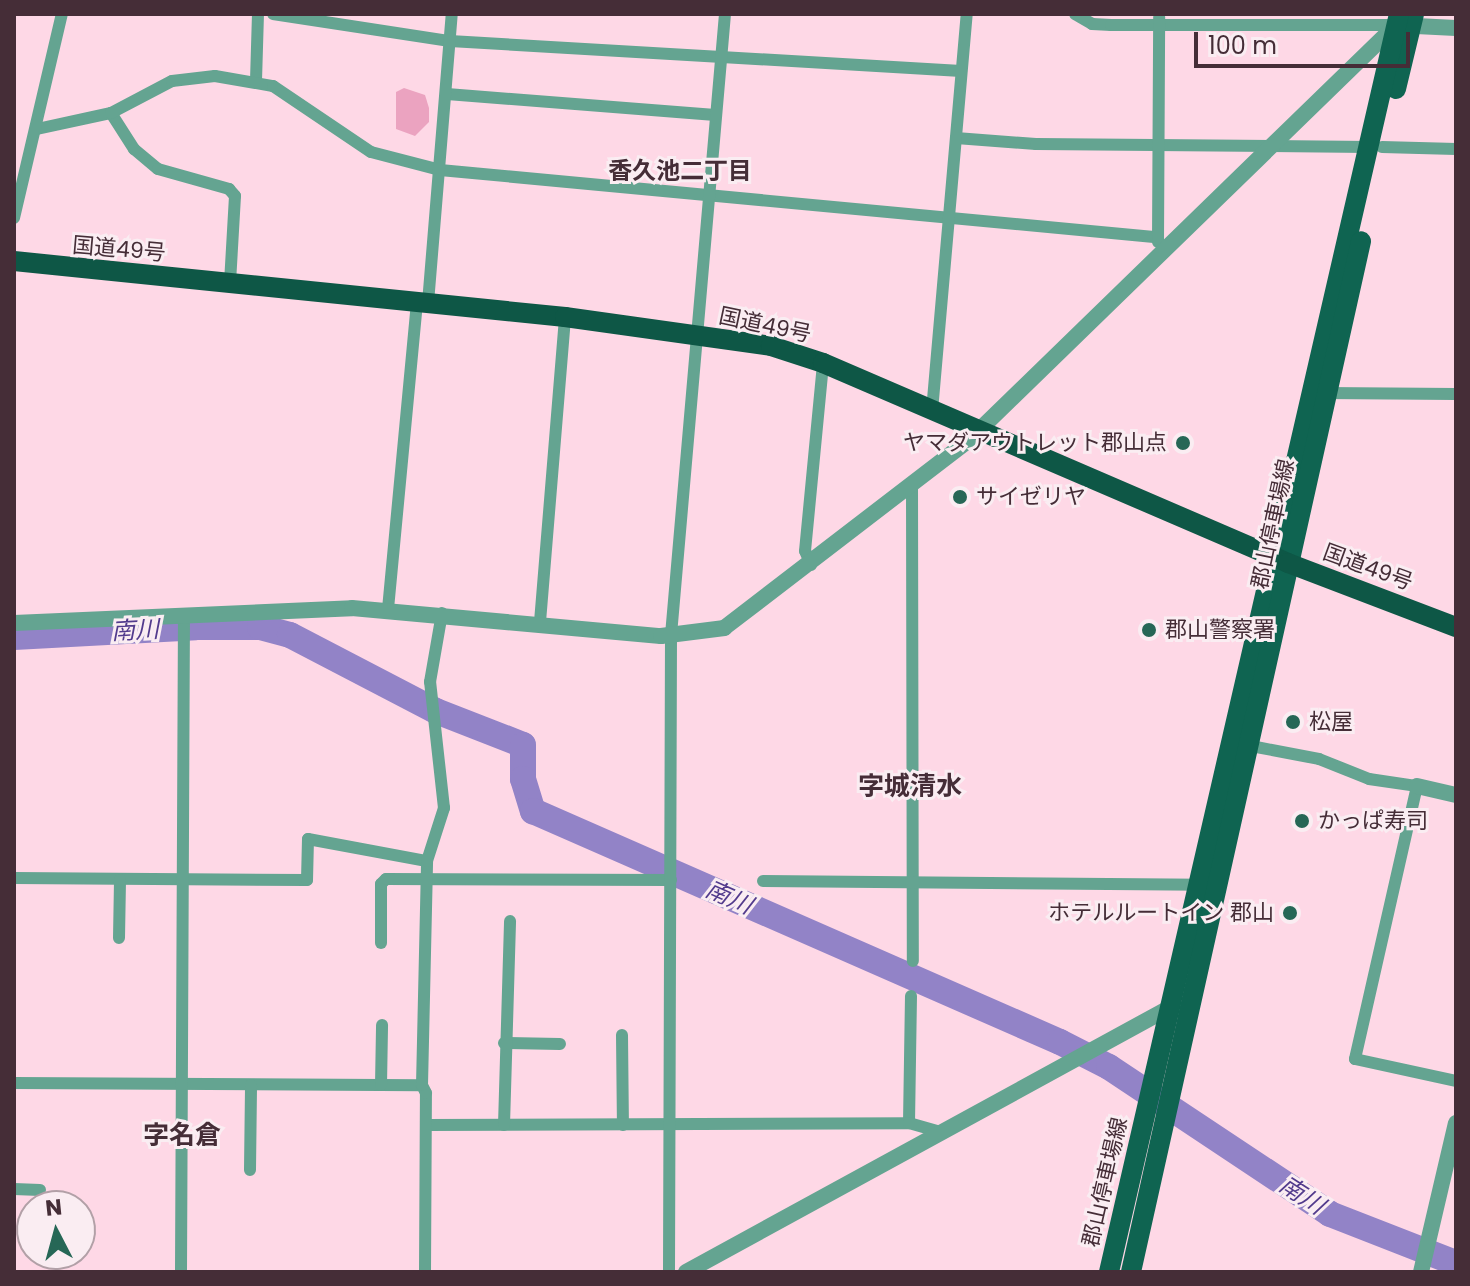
<!DOCTYPE html>
<meta charset="utf-8">
<style>
body{margin:0}
#map{position:relative;width:1470px;height:1286px;overflow:hidden;background:#fed8e6;font-family:Poppins,"Noto Sans JP",sans-serif}
div>[style]{position:absolute}
.green>*{inset:0;background:#eba3c0}
.river>*{height:26px;margin:-13px;padding:0 13px;transform-origin:13px;border-radius:13px;background:#9283c7}
.minor>*{height:12px;margin:-6px;padding:0 6px;transform-origin:6px;border-radius:6px;background:#64a491}
.tertiary>*{height:16px;margin:-8px;padding:0 8px;transform-origin:8px;border-radius:8px;background:#64a491}
.primary>*{height:20px;margin:-10px;padding:0 10px;transform-origin:10px;border-radius:10px;background:#0f6451}
.trunk>*{height:20px;margin:-10px;padding:0 10px;transform-origin:10px;border-radius:10px;background:#0e5746}
.dots>*{width:22px;height:22px;translate:-50% -50%;box-sizing:border-box;border:4px solid #faedf2;border-radius:50%}
span{translate:-50% -50%;white-space:nowrap;text-align:center;line-height:1.15;-webkit-text-stroke:6px #faedf2;paint-order:stroke}
.street-label{font-size:22px;color:#452d37}
.poi-label{font-size:22px;color:#452d37}
.right{translate:-100% -50%;text-align:right}
.left{translate:0 -50%;text-align:left}
.neighbourhood-label{font-size:24px;color:#452d37;font-weight:700}
.water-label{font-size:24px;color:#523b8d;font-style:italic}
.quarter-label{font-size:26px;color:#452d37;font-weight:700}
.frame{position:absolute;inset:0;border:16px solid #452d37;pointer-events:none}
.north{position:absolute;left:16px;top:1190px;width:80px;height:80px;box-sizing:border-box;background:#faedf2;border:2px solid #b2a0a7;border-radius:50%;rotate:354deg;font-size:22px;font-weight:700;line-height:32px;text-align:center;color:#452d37}
.north::after{content:'';display:block;margin:auto;width:28px;height:36px;background:#266756;clip-path:polygon(50% 0,100% 100%,50% 72%,0 100%)}
.scale{position:absolute;left:1194px;top:32px;width:216px;height:36px;box-sizing:border-box;border:4px solid #452d37;border-top:0;padding-left:10px;font-size:24px;line-height:28px;white-space:nowrap;color:#452d37;-webkit-text-stroke:6px #faedf2;paint-order:stroke}
</style>
<div id="map">
<div class="green">
<i style="clip-path:polygon(404px 88px,425px 95px,429px 108px,429px 122px,415px 136px,396px 129px,396px 92px)"></i>
</div>
<div class="river">
<i style="left:14px;top:637px;width:182px;rotate:-3.1deg"></i>
<i style="left:196px;top:627px;width:64px"></i>
<i style="left:260px;top:627px;width:31px;rotate:15deg"></i>
<i style="left:290px;top:635px;width:165px;rotate:27.5deg"></i>
<i style="left:436px;top:711px;width:93px;rotate:21.3deg"></i>
<i style="left:523px;top:745px;width:34px;rotate:90deg"></i>
<i style="left:523px;top:779px;width:34px;rotate:73deg"></i>
<i style="left:533px;top:811px;width:575px;rotate:23.67deg"></i>
<i style="left:1060px;top:1042px;width:55px;rotate:27deg"></i>
<i style="left:1109px;top:1067px;width:265px;rotate:33.6deg"></i>
<i style="left:1330px;top:1214px;width:135px;rotate:21.3deg"></i>
</div>
<div class="minor">
<i style="left:273px;top:14px;width:179px;rotate:8.7deg"></i>
<i style="left:450px;top:41px;width:512px;rotate:3.36deg"></i>
<i style="left:1075px;top:14px;width:20px;rotate:30deg"></i>
<i style="left:1092px;top:24px;width:19px;rotate:3deg"></i>
<i style="left:1111px;top:25px;width:285px"></i>
<i style="left:256px;top:81px;width:67px;rotate:-88.3deg"></i>
<i style="left:447px;top:94px;width:269px;rotate:4.5deg"></i>
<i style="left:111px;top:113px;width:43px;rotate:57.4deg"></i>
<i style="left:134px;top:149px;width:31px;rotate:40deg"></i>
<i style="left:158px;top:169px;width:74px;rotate:15.7deg"></i>
<i style="left:229px;top:189px;width:9px;rotate:49deg"></i>
<i style="left:235px;top:196px;width:88px;rotate:93.3deg"></i>
<i style="left:37px;top:129px;width:76px;rotate:-12.2deg"></i>
<i style="left:111px;top:113px;width:69px;rotate:-27.7deg"></i>
<i style="left:172px;top:81px;width:43px;rotate:-6.6deg"></i>
<i style="left:215px;top:76px;width:59px;rotate:9.8deg"></i>
<i style="left:273px;top:86px;width:118px;rotate:34deg"></i>
<i style="left:371px;top:152px;width:71px;rotate:14.6deg"></i>
<i style="left:440px;top:170px;width:717px;rotate:5.36deg"></i>
<i style="left:956px;top:138px;width:80px;rotate:4.3deg"></i>
<i style="left:1036px;top:144px;width:333px;rotate:0.5deg"></i>
<i style="left:1382px;top:147px;width:74px;rotate:1.5deg"></i>
<i style="left:14px;top:218px;width:210px;rotate:-76.8deg"></i>
<i style="left:1158px;top:242px;width:225px;rotate:-89.7deg"></i>
<i style="left:428px;top:303px;width:290px;rotate:-85.3deg"></i>
<i style="left:1324px;top:393px;width:132px;rotate:0.4deg"></i>
<i style="left:932px;top:411px;width:399px;rotate:-85deg"></i>
<i style="left:912px;top:485px;width:476px;rotate:89.9deg"></i>
<i style="left:811px;top:565px;width:15px;rotate:-113deg"></i>
<i style="left:805px;top:551px;width:189px;rotate:-84.5deg"></i>
<i style="left:388px;top:609px;width:308px;rotate:-84.6deg"></i>
<i style="left:540px;top:622px;width:306px;rotate:-85.3deg"></i>
<i style="left:1251px;top:746px;width:69px;rotate:10.8deg"></i>
<i style="left:1319px;top:759px;width:54px;rotate:21.8deg"></i>
<i style="left:1369px;top:779px;width:49px;rotate:8.3deg"></i>
<i style="left:1417px;top:786px;width:280px;rotate:102.8deg"></i>
<i style="left:1355px;top:1059px;width:103px;rotate:12.3deg"></i>
<i style="left:14px;top:878px;width:293px;rotate:0.4deg"></i>
<i style="left:307px;top:880px;width:41px;rotate:-88.6deg"></i>
<i style="left:308px;top:839px;width:121px;rotate:10.5deg"></i>
<i style="left:763px;top:881px;width:438px;rotate:0.5deg"></i>
<i style="left:119px;top:938px;width:58px;rotate:-89deg"></i>
<i style="left:381px;top:943px;width:59px;rotate:-90deg"></i>
<i style="left:381px;top:884px;width:7px;rotate:-45deg"></i>
<i style="left:386px;top:879px;width:285px;rotate:0.2deg"></i>
<i style="left:622px;top:1035px;width:90px;rotate:89.4deg"></i>
<i style="left:504px;top:1043px;width:56px;rotate:1deg"></i>
<i style="left:14px;top:1083px;width:408px;rotate:0.3deg"></i>
<i style="left:381px;top:1085px;width:60px;rotate:-89deg"></i>
<i style="left:909px;top:1123px;width:127px;rotate:-89.1deg"></i>
<i style="left:426px;top:1125px;width:483px;rotate:-0.2deg"></i>
<i style="left:909px;top:1123px;width:32px;rotate:16deg"></i>
<i style="left:504px;top:1125px;width:204px;rotate:-88.3deg"></i>
<i style="left:250px;top:1170px;width:85px;rotate:-89.3deg"></i>
<i style="left:14px;top:1189px;width:26px;rotate:2deg"></i>
<i style="left:181px;top:1272px;width:657px;rotate:-89.74deg"></i>
<i style="left:425px;top:1272px;width:179px;rotate:-89.7deg"></i>
<i style="left:426px;top:1093px;width:9px;rotate:-117deg"></i>
<i style="left:422px;top:1085px;width:224px;rotate:-88.7deg"></i>
<i style="left:427px;top:861px;width:56px;rotate:-72.2deg"></i>
<i style="left:444px;top:808px;width:127px;rotate:-96.3deg"></i>
<i style="left:430px;top:682px;width:70px;rotate:-80.1deg"></i>
<i style="left:669px;top:1272px;width:637px;rotate:-89.82deg"></i>
<i style="left:671px;top:635px;width:623px;rotate:-85.03deg"></i>
</div>
<div class="tertiary">
<i style="left:14px;top:623px;width:338px;rotate:-2.5deg"></i>
<i style="left:352px;top:608px;width:310px;rotate:5.2deg"></i>
<i style="left:661px;top:636px;width:64px;rotate:-7.2deg"></i>
<i style="left:724px;top:628px;width:307px;rotate:-37.5deg"></i>
<i style="left:968px;top:441px;width:597px;rotate:-44.19deg"></i>
<i style="left:1396px;top:25px;width:60px;rotate:2.9deg"></i>
<i style="left:1417px;top:786px;width:40px;rotate:13deg"></i>
<i style="left:686px;top:1272px;width:550px;rotate:-28.66deg"></i>
<i style="left:1169px;top:1008px;width:8px;rotate:7deg"></i>
<i style="left:1421px;top:1272px;width:153px;rotate:-76.8deg"></i>
</div>
<div class="primary">
<i style="left:1396px;top:89px;width:77px;rotate:-76.5deg"></i>
<i style="left:1109px;top:1272px;width:1291px;rotate:-77.02deg"></i>
<i style="left:1131px;top:1272px;width:1056px;rotate:-77.42deg"></i>
</div>
<div class="trunk">
<i style="left:14px;top:261px;width:554px;rotate:5.8deg"></i>
<i style="left:565px;top:317px;width:208px;rotate:8deg"></i>
<i style="left:771px;top:346px;width:55px;rotate:18.1deg"></i>
<i style="left:823px;top:363px;width:506px;rotate:23.27deg"></i>
<i style="left:1288px;top:563px;width:180px;rotate:20.9deg"></i>
</div>
<div class="dots">
<i style="left:1183px;top:443px;background:#266756"></i>
<i style="left:960px;top:497px;background:#266756"></i>
<i style="left:1149px;top:630px;background:#266756"></i>
<i style="left:1293px;top:722px;background:#266756"></i>
<i style="left:1302px;top:821px;background:#266756"></i>
<i style="left:1290px;top:913px;background:#266756"></i>
</div>
<div class="street-label">
<span style="left:119px;top:249px;rotate:5deg">国道49号</span>
<span style="left:765px;top:325px;rotate:12deg">国道49号</span>
<span style="left:1273px;top:524px;rotate:-78deg">郡山停車場線</span>
<span style="left:1368px;top:567px;rotate:20deg">国道49号</span>
<span style="left:1105px;top:1182px;rotate:-77deg">郡山停車場線</span>
</div>
<div class="poi-label">
<span class="right" style="left:1167px;top:443px">ヤマダアウトレット郡山点</span>
<span class="left" style="left:976px;top:497px">サイゼリヤ</span>
<span class="left" style="left:1165px;top:630px">郡山警察署</span>
<span class="left" style="left:1309px;top:722px">松屋</span>
<span class="left" style="left:1318px;top:821px">かっぱ寿司</span>
<span class="right" style="left:1274px;top:913px">ホテルルートイン 郡山</span>
</div>
<div class="neighbourhood-label">
<span style="left:680px;top:171px">香久池二丁目</span>
</div>
<div class="water-label">
<span style="left:135px;top:630px;rotate:-3deg">南川</span>
<span style="left:729px;top:897px;rotate:24deg">南川</span>
<span style="left:1302px;top:1195px;rotate:33deg">南川</span>
</div>
<div class="quarter-label">
<span style="left:910px;top:787px">字城清水</span>
<span style="left:182px;top:1136px">字名倉</span>
</div>
<div class="frame"></div>
<div class="north">N</div>
<div class="scale">100 m</div>
</div>
